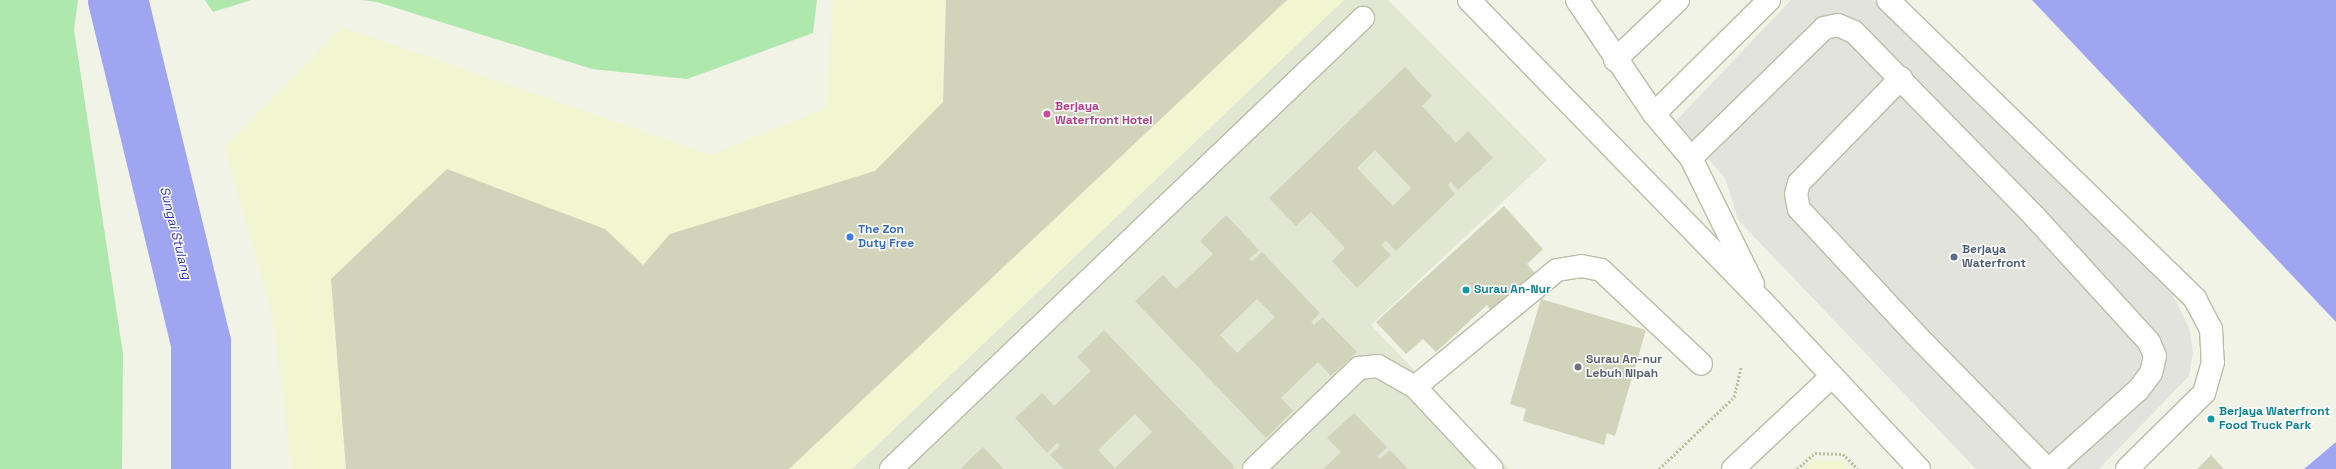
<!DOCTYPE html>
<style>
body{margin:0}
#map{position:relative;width:2336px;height:469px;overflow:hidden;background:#f0f3e5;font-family:"Space Grotesk",sans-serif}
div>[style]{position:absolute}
.residential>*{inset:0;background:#e2e7d3}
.commercial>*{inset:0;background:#f1f5d0}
.green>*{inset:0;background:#aee8ad}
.parking>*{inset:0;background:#e3e3de}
.water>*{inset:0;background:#a0a5f1}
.river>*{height:60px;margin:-30px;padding:0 30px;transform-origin:30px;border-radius:30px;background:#a0a5f1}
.building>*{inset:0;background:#d1d4bb}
.path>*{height:2.5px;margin-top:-1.25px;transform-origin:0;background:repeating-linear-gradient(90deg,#b9c099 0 2px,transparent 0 4px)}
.roads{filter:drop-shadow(1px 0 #babea8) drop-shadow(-1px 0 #babea8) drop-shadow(0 1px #babea8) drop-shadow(0 -1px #babea8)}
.minor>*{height:22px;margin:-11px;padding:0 11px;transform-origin:11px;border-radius:11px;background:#fff}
.dots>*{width:11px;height:11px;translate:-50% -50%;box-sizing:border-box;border:2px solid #fff;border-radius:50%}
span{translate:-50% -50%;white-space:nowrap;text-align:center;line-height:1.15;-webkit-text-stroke:3px #fff;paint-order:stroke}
.hotel-label{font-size:12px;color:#b23c85;font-weight:700}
.left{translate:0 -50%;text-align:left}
.shop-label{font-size:12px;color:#366cbe;font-weight:700}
.service-label{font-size:12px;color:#4e5e75;font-weight:700}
.culture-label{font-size:12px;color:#0d838f;font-weight:700}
.worship-label{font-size:12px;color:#5b616d;font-weight:700}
.water-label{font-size:13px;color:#2d33b2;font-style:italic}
</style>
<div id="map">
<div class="residential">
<i style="clip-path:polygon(1344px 0,1388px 0,1547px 160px,1371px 325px,1509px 469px,852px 469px)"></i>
</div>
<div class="commercial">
<i style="clip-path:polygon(833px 0,1344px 0,852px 469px,292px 469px,273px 317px,225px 147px,342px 27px,711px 155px,826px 108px)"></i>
<i style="clip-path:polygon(1812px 460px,1842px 461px,1850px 469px,1803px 469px)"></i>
</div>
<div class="green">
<i style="clip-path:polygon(0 0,78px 0,74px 30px,123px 354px,122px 469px,0 469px)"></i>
<i style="clip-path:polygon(205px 0,251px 0,213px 12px)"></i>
<i style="clip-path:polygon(361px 0,817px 0,813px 33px,687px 79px,592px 69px,377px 2px)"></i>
</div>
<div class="parking">
<i style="clip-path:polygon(1791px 0,1873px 0,2172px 293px,2189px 328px,2193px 351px,2189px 376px,2099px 469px,1976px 469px,1738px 220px,1725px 178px,1675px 122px)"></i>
</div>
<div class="water">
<i style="clip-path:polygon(2032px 0,2336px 0,2336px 322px)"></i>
<i style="clip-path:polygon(2336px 442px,2336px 469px,2304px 469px)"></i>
</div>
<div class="river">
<i style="left:118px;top:0;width:352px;rotate:76.4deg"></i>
<i style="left:201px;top:342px;width:127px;rotate:90deg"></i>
</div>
<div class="building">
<i style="clip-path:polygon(946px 0,1287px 0,789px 469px,346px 469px,331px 279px,447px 169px,605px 229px,643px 265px,670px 234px,875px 171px,943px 102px)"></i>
<i style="clip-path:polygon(evenodd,1405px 67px,1432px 96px,1422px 106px,1456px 143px,1468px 131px,1493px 158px,1458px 190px,1451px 182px,1448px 185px,1455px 194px,1396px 251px,1386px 241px,1381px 245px,1391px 255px,1357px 288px,1332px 261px,1345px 248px,1311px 212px,1296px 226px,1269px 198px,1405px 67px,1375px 150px,1411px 188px,1393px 206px,1357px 168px,1375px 150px)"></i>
<i style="clip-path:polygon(1504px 206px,1543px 249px,1527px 264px,1536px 274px,1493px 313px,1487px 305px,1436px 352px,1423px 339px,1406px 354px,1376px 322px)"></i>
<i style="clip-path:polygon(evenodd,1226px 215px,1259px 250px,1249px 259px,1252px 261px,1262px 252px,1320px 313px,1311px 322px,1314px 325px,1323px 317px,1357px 352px,1331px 376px,1318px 362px,1281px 398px,1293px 411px,1266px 438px,1135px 301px,1163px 275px,1176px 289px,1213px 254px,1200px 241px,1226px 215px,1257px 299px,1275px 317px,1237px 353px,1220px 335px,1257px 299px)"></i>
<i style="clip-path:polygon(1541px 299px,1646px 330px,1615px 436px,1607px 433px,1604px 445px,1523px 421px,1526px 409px,1510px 404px)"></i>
<i style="clip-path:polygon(evenodd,1104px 330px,1235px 467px,1232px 469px,1064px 469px,1050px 455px,1060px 446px,1057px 443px,1047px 453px,1015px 418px,1042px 393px,1054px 406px,1091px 371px,1077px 357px,1104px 330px,1135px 414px,1152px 432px,1115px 468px,1098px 450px,1135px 414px)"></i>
<i style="clip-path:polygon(1354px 413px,1387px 447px,1377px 457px,1380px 459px,1390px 450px,1408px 469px,1323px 469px,1341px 452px,1327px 438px)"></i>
<i style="clip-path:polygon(983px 447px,1004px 469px,960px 469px)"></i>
<i style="clip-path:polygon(2211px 455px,2224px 469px,2197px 469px)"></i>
</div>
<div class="path">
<i style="left:1659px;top:469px;width:104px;rotate:-43.8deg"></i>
<i style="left:1734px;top:397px;width:31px;rotate:-77deg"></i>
<i style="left:1797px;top:469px;width:24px;rotate:-42deg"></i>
<i style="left:1815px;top:453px;width:28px;rotate:2deg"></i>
<i style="left:1843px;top:454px;width:21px;rotate:45deg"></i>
</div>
<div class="roads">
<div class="minor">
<i style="left:1469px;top:0;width:420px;rotate:45.8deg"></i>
<i style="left:1762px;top:301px;width:230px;rotate:46.9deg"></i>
<i style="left:1577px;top:0;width:138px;rotate:56deg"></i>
<i style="left:1654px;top:114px;width:57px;rotate:49.9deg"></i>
<i style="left:1691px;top:158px;width:140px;rotate:63.8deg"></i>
<i style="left:1888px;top:0;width:429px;rotate:44.2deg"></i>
<i style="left:2195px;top:299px;width:34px;rotate:62deg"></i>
<i style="left:2211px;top:329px;width:33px;rotate:87deg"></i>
<i style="left:2213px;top:362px;width:32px;rotate:106deg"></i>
<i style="left:2204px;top:393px;width:108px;rotate:135.4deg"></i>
<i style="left:1615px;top:60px;width:87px;rotate:-43.6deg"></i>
<i style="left:1901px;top:78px;width:146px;rotate:134.2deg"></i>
<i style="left:1799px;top:183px;width:11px;rotate:105deg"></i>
<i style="left:1796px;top:194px;width:15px;rotate:79deg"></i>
<i style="left:1799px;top:209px;width:172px;rotate:47.1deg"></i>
<i style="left:1916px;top:335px;width:187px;rotate:45.6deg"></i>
<i style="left:1654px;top:114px;width:162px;rotate:-44.7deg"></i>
<i style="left:1691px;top:158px;width:186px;rotate:-44.3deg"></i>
<i style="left:1824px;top:28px;width:14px;rotate:-12deg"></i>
<i style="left:1838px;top:25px;width:17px;rotate:24deg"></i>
<i style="left:1854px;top:32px;width:259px;rotate:45.6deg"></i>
<i style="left:2035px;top:217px;width:169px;rotate:47.6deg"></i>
<i style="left:2149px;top:342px;width:15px;rotate:67deg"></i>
<i style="left:2155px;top:356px;width:17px;rotate:103deg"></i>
<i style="left:2151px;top:373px;width:21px;rotate:127deg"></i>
<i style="left:2138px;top:390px;width:118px;rotate:138.1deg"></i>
<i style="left:1415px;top:387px;width:184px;rotate:-39.5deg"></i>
<i style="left:1557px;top:270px;width:24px;rotate:-9deg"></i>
<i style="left:1581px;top:266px;width:20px;rotate:11deg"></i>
<i style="left:1601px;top:270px;width:137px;rotate:43.2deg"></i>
<i style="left:891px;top:469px;width:653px;rotate:-43.7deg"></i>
<i style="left:1254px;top:469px;width:146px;rotate:-43.9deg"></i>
<i style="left:1359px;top:368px;width:19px;rotate:-6deg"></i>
<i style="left:1378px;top:366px;width:43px;rotate:29.6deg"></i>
<i style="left:1415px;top:387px;width:112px;rotate:46.8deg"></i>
<i style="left:1733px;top:469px;width:136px;rotate:-43.2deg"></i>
</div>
</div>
<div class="dots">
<i style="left:1047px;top:114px;background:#d1479c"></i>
<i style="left:850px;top:237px;background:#3f7fe0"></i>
<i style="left:1954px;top:257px;background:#5c6f8a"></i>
<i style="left:1466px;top:290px;background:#0f9aa8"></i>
<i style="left:1578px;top:367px;background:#6b7280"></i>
<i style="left:2211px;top:419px;background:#0f9aa8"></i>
</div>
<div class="hotel-label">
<span class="left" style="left:1055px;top:114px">Berjaya<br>Waterfront Hotel</span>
</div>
<div class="shop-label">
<span class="left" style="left:858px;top:237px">The Zon<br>Duty Free</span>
</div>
<div class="service-label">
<span class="left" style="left:1962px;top:257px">Berjaya<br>Waterfront</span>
</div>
<div class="culture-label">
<span class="left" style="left:1474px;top:290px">Surau An-Nur</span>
<span class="left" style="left:2219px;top:419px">Berjaya Waterfront<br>Food Truck Park</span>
</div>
<div class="worship-label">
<span class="left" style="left:1586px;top:367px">Surau An-nur<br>Lebuh Nipah</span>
</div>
<div class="water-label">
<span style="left:175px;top:233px;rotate:76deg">Sungai Stulang</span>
</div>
</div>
